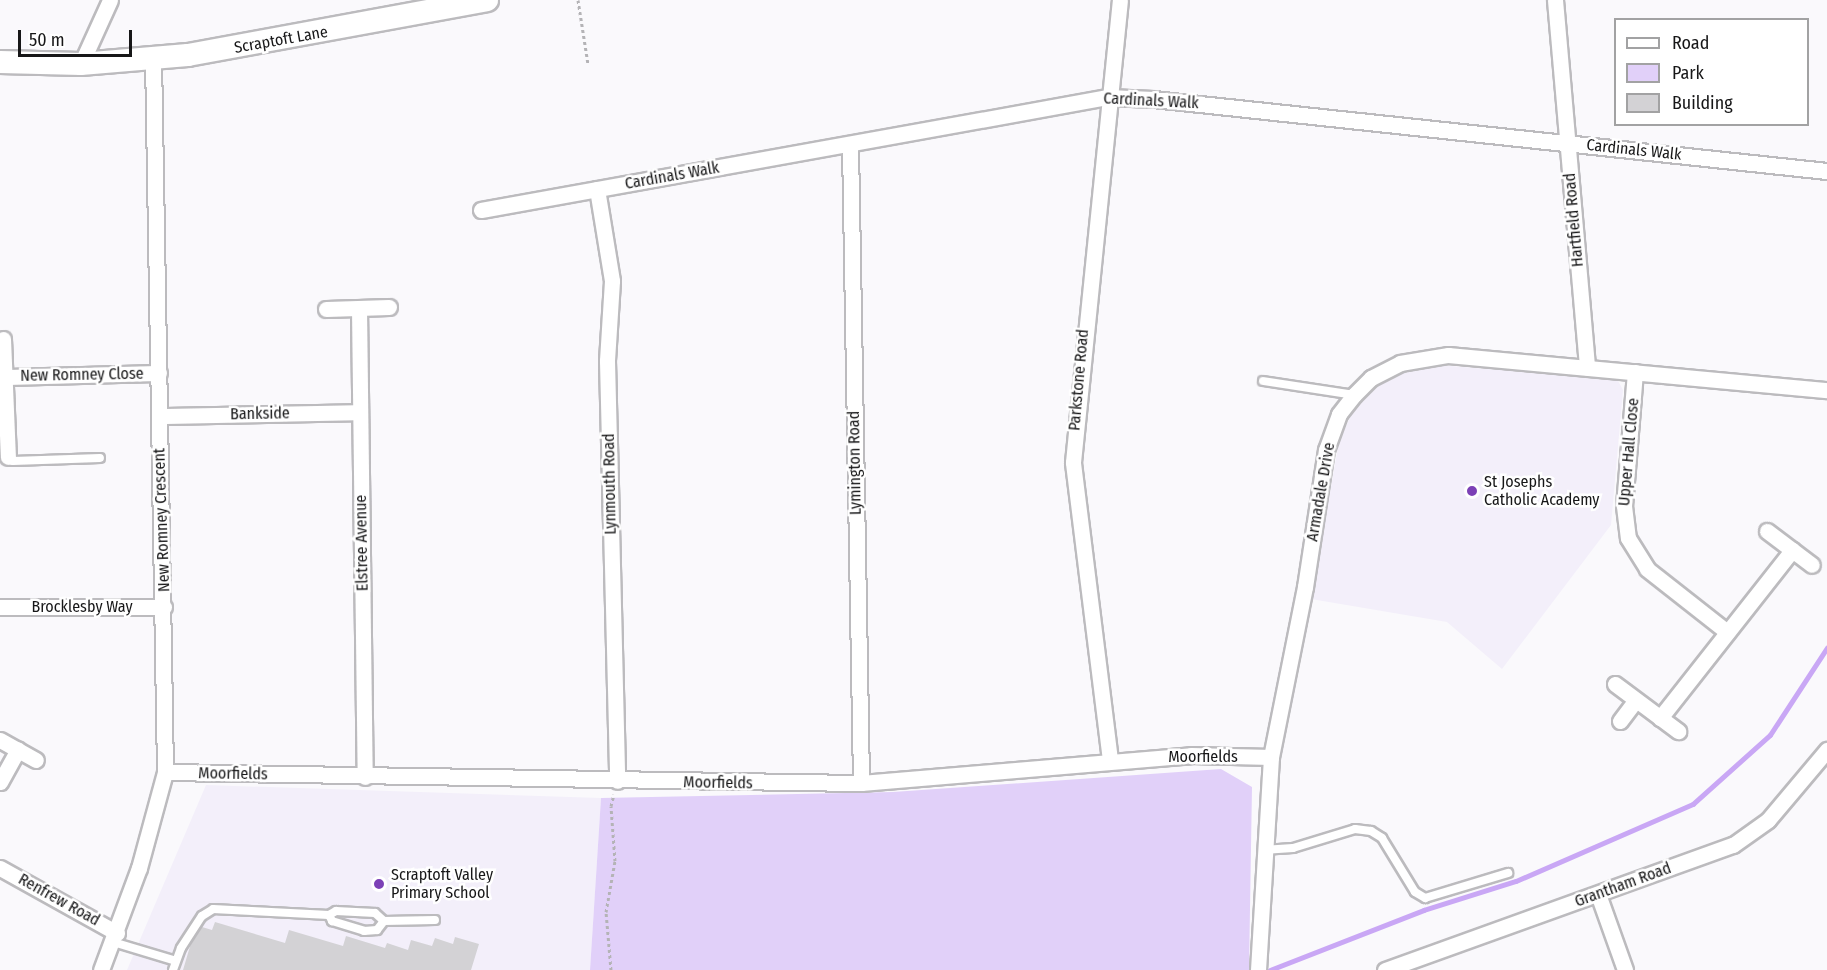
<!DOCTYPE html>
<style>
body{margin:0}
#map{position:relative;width:1827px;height:970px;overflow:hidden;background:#faf9fc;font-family:"Fira Sans Condensed",sans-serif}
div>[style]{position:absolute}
.built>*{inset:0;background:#f3effa}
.green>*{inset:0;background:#e1d0f9}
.stream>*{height:4.5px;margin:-2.25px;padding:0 2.25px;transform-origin:2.25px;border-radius:2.25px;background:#c9a7f5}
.building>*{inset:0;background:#d3d2d5}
.path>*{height:3px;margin-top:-1.5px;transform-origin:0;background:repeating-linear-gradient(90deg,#b4b3b6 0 3px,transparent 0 6px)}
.roads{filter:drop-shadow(2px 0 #bcbbbe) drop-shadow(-2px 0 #bcbbbe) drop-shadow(0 2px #bcbbbe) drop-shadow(0 -2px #bcbbbe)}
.lane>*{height:8px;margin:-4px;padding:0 4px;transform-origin:4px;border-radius:4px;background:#fff}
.street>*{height:15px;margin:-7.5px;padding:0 7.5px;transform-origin:7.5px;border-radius:7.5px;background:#fff}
.secondary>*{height:22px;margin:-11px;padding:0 11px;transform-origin:11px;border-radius:11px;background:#fff}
.dots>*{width:16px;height:16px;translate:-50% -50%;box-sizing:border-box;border:3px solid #fff;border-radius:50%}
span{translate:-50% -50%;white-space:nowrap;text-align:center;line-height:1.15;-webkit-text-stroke:5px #fff;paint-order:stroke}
.street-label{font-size:16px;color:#171718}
.poi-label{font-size:16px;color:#171718}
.left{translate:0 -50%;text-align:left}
.legend{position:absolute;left:1614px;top:18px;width:195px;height:108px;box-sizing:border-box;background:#fff;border:2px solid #a2a2a3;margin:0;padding:8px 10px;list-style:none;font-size:18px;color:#171718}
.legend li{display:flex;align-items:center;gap:12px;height:30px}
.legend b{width:30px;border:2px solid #a2a2a3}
.scale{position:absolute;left:18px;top:30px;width:114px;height:27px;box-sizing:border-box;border:3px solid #171718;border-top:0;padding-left:8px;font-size:18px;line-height:21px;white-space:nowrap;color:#171718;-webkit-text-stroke:4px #fff;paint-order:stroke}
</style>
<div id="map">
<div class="built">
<i style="clip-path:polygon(1438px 365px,1617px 379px,1623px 390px,1611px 525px,1502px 669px,1447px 622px,1311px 599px,1339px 442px,1351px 415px,1370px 392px,1395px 375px)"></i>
<i style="clip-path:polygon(206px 785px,601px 798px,590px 970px,127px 970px)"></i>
</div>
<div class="green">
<i style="clip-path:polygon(1221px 769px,1252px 787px,1249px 970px,590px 970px,601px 798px,893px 792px)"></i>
</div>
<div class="stream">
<i style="left:1270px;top:970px;width:165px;rotate:-21.3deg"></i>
<i style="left:1424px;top:910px;width:96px;rotate:-17.5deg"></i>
<i style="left:1516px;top:881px;width:193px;rotate:-23.5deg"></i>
<i style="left:1693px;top:804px;width:103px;rotate:-41.9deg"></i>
<i style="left:1770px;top:735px;width:104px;rotate:-56.8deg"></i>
</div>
<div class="building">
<i style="clip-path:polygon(215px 922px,285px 943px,289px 930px,343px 946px,346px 936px,385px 948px,387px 943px,408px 950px,411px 940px,432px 946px,435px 938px,453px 944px,455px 937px,479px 944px,471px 970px,183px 970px,191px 943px,202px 927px,212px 930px)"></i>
</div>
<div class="path">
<i style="left:578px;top:0;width:65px;rotate:81.1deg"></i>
<i style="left:611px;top:970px;width:58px;rotate:-94.9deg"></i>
<i style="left:606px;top:912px;width:52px;rotate:-80deg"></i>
<i style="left:615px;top:861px;width:55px;rotate:-94.2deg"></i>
<i style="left:611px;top:806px;width:12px;rotate:-76deg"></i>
</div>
<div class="roads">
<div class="lane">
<i style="left:1263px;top:381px;width:92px;rotate:8.7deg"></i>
<i style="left:8px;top:457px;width:6px;rotate:39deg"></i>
<i style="left:13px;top:461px;width:87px;rotate:-2deg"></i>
<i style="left:1263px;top:850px;width:30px;rotate:-4deg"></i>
<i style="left:1293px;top:848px;width:65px;rotate:-17deg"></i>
<i style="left:1355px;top:829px;width:16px;rotate:7deg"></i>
<i style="left:1371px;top:831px;width:13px;rotate:32deg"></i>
<i style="left:1382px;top:838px;width:63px;rotate:58.6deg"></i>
<i style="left:1415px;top:892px;width:12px;rotate:31deg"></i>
<i style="left:1425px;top:898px;width:87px;rotate:-16.8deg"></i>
<i style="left:329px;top:915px;width:7px;rotate:63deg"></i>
<i style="left:332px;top:921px;width:34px;rotate:17deg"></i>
<i style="left:364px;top:931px;width:13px;rotate:-4deg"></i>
<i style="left:377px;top:930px;width:11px;rotate:-52deg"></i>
<i style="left:113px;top:942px;width:63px;rotate:16.7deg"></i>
<i style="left:173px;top:970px;width:23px;rotate:-70deg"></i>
<i style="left:181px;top:948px;width:38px;rotate:-57deg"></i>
<i style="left:202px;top:916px;width:13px;rotate:-32deg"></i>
<i style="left:213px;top:909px;width:116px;rotate:3deg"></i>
<i style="left:329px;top:915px;width:8px;rotate:-30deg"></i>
<i style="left:336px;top:911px;width:39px;rotate:3deg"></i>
<i style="left:375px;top:913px;width:12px;rotate:42deg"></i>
<i style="left:384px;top:921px;width:51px;rotate:-1.1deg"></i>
</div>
<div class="street">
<i style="left:1555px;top:0;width:369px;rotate:85deg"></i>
<i style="left:81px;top:64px;width:70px;rotate:-65.6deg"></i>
<i style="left:850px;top:144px;width:639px;rotate:89.01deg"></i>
<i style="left:597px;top:189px;width:93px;rotate:80.7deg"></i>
<i style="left:612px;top:281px;width:80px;rotate:93.6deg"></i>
<i style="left:607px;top:361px;width:420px;rotate:88.6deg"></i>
<i style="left:481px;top:210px;width:637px;rotate:-10.22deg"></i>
<i style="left:1108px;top:97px;width:45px;rotate:2.5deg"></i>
<i style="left:1153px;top:99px;width:678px;rotate:6.1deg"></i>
<i style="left:359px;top:308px;width:469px;rotate:89.3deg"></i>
<i style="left:326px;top:309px;width:63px;rotate:-1.8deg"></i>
<i style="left:3px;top:339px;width:118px;rotate:87.6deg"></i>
<i style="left:1635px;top:372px;width:134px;rotate:94.7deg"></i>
<i style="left:1624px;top:506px;width:32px;rotate:83deg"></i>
<i style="left:1628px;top:538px;width:36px;rotate:58deg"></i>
<i style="left:1647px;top:569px;width:102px;rotate:38.2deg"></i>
<i style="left:5px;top:377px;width:154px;rotate:-1.5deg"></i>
<i style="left:160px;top:416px;width:200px;rotate:-1.1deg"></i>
<i style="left:1767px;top:531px;width:56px;rotate:37.1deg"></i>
<i style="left:0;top:607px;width:164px"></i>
<i style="left:1615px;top:684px;width:79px;rotate:36.7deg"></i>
<i style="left:1660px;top:718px;width:214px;rotate:-51.8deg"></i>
<i style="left:1620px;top:721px;width:26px;rotate:-53deg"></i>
<i style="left:0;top:740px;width:41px;rotate:29.1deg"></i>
<i style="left:1110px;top:760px;width:300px;rotate:-97.1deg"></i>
<i style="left:1073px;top:462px;width:464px;rotate:-84.2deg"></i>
<i style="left:165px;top:772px;width:696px;rotate:0.91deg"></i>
<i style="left:861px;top:783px;width:331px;rotate:-4.8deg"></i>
<i style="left:1191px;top:755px;width:80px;rotate:1.4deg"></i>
<i style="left:0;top:782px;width:37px;rotate:-61deg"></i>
<i style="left:0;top:868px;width:134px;rotate:29.1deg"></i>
<i style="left:1598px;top:894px;width:81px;rotate:70.4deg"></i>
<i style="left:101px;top:970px;width:109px;rotate:-69.6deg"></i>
<i style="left:139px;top:868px;width:99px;rotate:-74.8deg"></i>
<i style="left:165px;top:772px;width:713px;rotate:-90.96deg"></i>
<i style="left:1258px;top:970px;width:213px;rotate:-86.5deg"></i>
<i style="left:1271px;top:757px;width:173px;rotate:-78.7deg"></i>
<i style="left:1305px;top:587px;width:139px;rotate:-81.3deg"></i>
<i style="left:1326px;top:450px;width:38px;rotate:-70deg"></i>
<i style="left:1339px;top:414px;width:24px;rotate:-52deg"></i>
<i style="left:1354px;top:395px;width:24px;rotate:-45deg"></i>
<i style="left:1371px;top:378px;width:33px;rotate:-27deg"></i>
<i style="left:1400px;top:363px;width:49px;rotate:-9.5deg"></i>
<i style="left:1448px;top:355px;width:381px;rotate:5.3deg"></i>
<i style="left:1385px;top:970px;width:370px;rotate:-19.8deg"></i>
<i style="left:1733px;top:845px;width:43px;rotate:-35.5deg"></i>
<i style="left:1768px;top:820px;width:92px;rotate:-49.9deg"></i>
</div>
<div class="secondary">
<i style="left:0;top:62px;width:81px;rotate:1.4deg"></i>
<i style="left:81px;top:64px;width:107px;rotate:-4.8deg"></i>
<i style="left:188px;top:55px;width:304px;rotate:-10.4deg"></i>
</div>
</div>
<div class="dots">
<i style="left:1472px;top:491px;background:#7c40b6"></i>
<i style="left:379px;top:884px;background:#7c40b6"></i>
</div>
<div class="street-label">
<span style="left:281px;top:40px;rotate:-10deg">Scraptoft Lane</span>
<span style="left:1151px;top:101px;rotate:3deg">Cardinals Walk</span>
<span style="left:1634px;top:150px;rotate:6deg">Cardinals Walk</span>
<span style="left:672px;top:176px;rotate:-10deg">Cardinals Walk</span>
<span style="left:1574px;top:220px;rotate:-95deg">Hartfield Road</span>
<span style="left:82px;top:375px;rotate:-1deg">New Romney Close</span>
<span style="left:1079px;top:380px;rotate:-85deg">Parkstone Road</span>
<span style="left:260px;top:414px;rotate:-1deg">Bankside</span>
<span style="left:1629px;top:452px;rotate:-85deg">Upper Hall Close</span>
<span style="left:855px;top:463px;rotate:-91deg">Lymington Road</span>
<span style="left:610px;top:484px;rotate:-91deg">Lynmouth Road</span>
<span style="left:1321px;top:492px;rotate:-80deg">Armadale Drive</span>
<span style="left:162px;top:520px;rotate:-92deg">New Romney Crescent</span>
<span style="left:362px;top:543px;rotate:-91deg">Elstree Avenue</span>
<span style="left:82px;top:607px">Brocklesby Way</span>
<span style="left:1203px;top:757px">Moorfields</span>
<span style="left:233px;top:774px;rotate:1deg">Moorfields</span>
<span style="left:718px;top:783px;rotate:1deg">Moorfields</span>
<span style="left:1623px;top:885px;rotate:-20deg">Grantham Road</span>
<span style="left:59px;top:900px;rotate:29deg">Renfrew Road</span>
</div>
<div class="poi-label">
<span class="left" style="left:1484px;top:491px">St Josephs<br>Catholic Academy</span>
<span class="left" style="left:391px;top:884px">Scraptoft Valley<br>Primary School</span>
</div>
<ul class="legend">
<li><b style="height:8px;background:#fff"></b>Road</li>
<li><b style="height:16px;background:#e1d0f9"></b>Park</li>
<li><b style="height:16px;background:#d3d2d5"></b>Building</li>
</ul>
<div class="scale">50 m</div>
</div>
